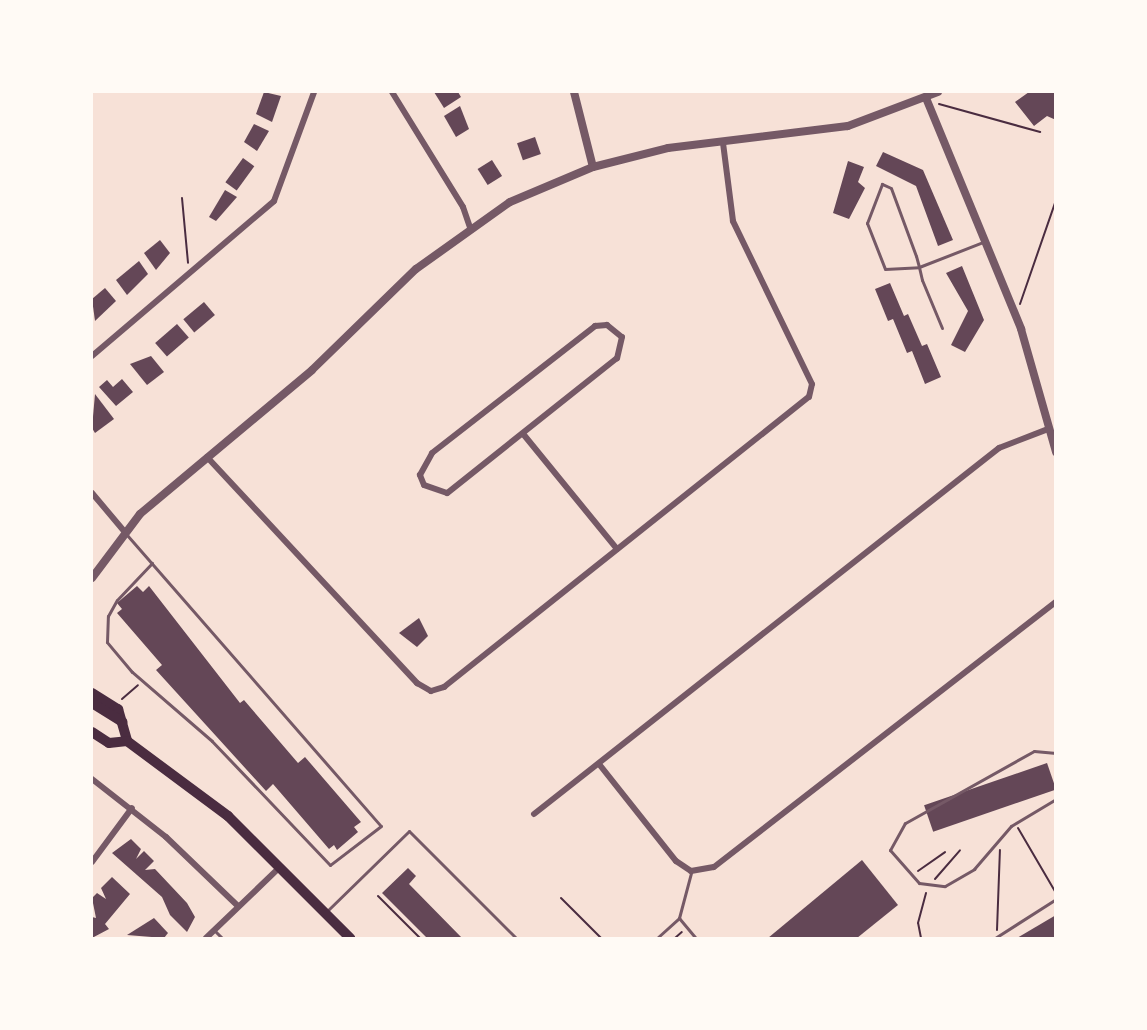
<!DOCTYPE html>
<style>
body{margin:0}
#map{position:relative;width:1147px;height:1030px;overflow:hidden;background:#f7e1d7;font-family:"Noto Sans",sans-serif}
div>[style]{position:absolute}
.building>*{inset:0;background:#644757;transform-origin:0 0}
.path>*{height:2px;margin:-1px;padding:0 1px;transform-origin:1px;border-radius:1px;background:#4a2c40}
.service>*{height:3px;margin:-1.5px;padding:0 1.5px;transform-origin:1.5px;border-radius:1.5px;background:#755966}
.minor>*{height:6px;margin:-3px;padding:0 3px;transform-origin:3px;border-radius:3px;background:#755966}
.tertiary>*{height:8px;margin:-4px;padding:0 4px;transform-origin:4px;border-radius:4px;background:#755966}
.primary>*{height:10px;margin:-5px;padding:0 5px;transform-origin:5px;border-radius:5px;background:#4a2c40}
span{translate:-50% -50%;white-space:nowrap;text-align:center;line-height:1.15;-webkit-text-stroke:6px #fffaf5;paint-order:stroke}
.frame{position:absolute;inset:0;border:93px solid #fffaf5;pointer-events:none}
</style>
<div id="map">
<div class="building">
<i style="clip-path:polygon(264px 92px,281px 96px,272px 122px,256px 114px)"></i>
<i style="clip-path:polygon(434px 92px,458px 92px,461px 97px,444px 108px)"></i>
<i style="clip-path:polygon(1029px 92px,1056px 92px,1056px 120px,1047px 116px,1034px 126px,1015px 102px)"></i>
<i style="clip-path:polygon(460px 106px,469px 129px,456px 137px,444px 116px)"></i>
<i style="clip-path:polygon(254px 124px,269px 131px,257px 151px,244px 142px)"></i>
<i style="left:535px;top:137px;width:18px;height:19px;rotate:71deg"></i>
<i style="clip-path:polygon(883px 152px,923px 170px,953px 240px,938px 246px,916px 186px,876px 166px)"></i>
<i style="left:243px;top:158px;width:14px;height:30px;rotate:36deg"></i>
<i style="left:492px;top:160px;width:19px;height:17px;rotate:58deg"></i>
<i style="clip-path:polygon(848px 161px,864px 167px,858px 182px,865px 188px,849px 219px,833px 213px)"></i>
<i style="clip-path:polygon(225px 190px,237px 197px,216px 221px,209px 217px)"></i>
<i style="clip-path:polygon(160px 240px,170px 253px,156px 270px,144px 253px)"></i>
<i style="clip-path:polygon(139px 261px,148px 274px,127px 295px,116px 280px)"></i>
<i style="clip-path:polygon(962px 266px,984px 320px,965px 352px,951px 345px,968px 311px,946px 273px)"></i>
<i style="clip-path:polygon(890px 283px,904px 316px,908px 314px,922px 346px,927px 344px,941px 377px,925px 384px,912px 351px,907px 353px,893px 319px,888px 321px,875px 289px)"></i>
<i style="clip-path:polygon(105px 288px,116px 301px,95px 321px,92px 299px)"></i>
<i style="left:204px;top:302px;width:17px;height:27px;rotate:50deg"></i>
<i style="left:177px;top:324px;width:18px;height:29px;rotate:49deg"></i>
<i style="clip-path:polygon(151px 356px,164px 372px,147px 385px,130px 364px)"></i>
<i style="clip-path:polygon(122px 379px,133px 392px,116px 406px,99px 387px,107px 380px,113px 387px)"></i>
<i style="clip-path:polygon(95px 394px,114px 419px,95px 433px,92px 428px)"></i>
<i style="clip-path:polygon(137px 586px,143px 592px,149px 586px,240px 703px,244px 700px,298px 763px,305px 757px,361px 822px,354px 827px,358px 832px,337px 850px,334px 845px,329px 849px,273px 784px,266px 791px,156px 670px,162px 665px,117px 613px,122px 609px,117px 603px)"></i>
<i style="clip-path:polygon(419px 618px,428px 636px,417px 647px,399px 633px)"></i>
<i style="left:1047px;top:763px;width:28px;height:130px;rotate:71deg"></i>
<i style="clip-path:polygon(131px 839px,141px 849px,136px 859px,144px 851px,154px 861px,145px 870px,155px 869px,187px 903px,195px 917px,187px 932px,170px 915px,162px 897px,112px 853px)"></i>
<i style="clip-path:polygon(862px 860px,898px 905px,857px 938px,768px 938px)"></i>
<i style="clip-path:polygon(408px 868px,416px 876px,409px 884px,462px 938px,427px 938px,382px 893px)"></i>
<i style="clip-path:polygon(112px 877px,130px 894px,105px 924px,109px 929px,92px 938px,92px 917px,96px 918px,92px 898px,97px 893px,106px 899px,101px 888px)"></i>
<i style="clip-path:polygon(1056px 915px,1056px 938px,1017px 938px)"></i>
<i style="clip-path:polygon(154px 918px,168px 933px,164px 938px,127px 935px)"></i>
</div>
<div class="path">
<i style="left:939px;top:104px;width:105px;rotate:15.5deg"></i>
<i style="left:182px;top:198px;width:65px;rotate:84.7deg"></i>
<i style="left:1020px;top:304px;width:110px;rotate:-70.9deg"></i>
<i style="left:122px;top:699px;width:21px;rotate:-41deg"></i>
<i style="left:1018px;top:828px;width:75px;rotate:59.7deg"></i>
<i style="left:918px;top:871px;width:33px;rotate:-35deg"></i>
<i style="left:935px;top:879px;width:38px;rotate:-49deg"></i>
<i style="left:378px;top:896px;width:59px;rotate:45deg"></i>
<i style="left:561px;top:898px;width:57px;rotate:45deg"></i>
<i style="left:997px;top:930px;width:80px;rotate:-87.9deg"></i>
<i style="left:675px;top:938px;width:9px;rotate:-41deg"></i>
<i style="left:921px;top:938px;width:15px;rotate:-101deg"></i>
<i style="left:918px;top:923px;width:31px;rotate:-75deg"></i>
</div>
<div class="service">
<i style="left:942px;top:328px;width:52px;rotate:-112.6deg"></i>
<i style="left:922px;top:280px;width:13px;rotate:-103deg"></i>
<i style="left:919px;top:267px;width:11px;rotate:-105deg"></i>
<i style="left:916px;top:256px;width:72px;rotate:-110.2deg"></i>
<i style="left:891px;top:188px;width:10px;rotate:-156deg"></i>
<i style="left:882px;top:184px;width:42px;rotate:111deg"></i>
<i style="left:867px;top:223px;width:49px;rotate:68.6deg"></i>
<i style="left:885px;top:269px;width:34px;rotate:-3deg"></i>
<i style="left:919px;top:267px;width:69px;rotate:-21.3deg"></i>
<i style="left:127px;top:535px;width:386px;rotate:48.9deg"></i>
<i style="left:381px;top:826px;width:64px;rotate:142.6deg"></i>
<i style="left:330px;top:865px;width:171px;rotate:-133.6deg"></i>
<i style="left:212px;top:741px;width:106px;rotate:-139.2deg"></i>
<i style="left:132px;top:672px;width:39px;rotate:-130deg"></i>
<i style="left:107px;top:642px;width:26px;rotate:-88deg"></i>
<i style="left:108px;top:616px;width:18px;rotate:-61deg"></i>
<i style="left:117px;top:600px;width:51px;rotate:-46.6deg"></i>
<i style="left:1056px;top:753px;width:22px;rotate:-175deg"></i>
<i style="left:1034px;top:751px;width:148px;rotate:150.8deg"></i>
<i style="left:905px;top:823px;width:31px;rotate:119deg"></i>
<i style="left:890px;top:850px;width:44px;rotate:48.7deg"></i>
<i style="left:919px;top:883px;width:26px;rotate:7deg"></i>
<i style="left:945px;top:886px;width:34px;rotate:-30deg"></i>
<i style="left:974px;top:869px;width:57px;rotate:-49.3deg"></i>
<i style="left:1011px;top:826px;width:52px;rotate:-31deg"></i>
<i style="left:326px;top:912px;width:116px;rotate:-44.3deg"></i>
<i style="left:409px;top:831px;width:151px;rotate:45deg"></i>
<i style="left:679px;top:918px;width:26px;rotate:50deg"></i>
<i style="left:215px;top:931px;width:10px;rotate:45deg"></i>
<i style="left:657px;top:938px;width:30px;rotate:-42deg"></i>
<i style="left:679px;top:918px;width:47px;rotate:-75.1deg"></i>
<i style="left:995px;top:938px;width:72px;rotate:-32.6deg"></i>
</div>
<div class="minor">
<i style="left:392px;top:92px;width:135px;rotate:58.3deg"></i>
<i style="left:463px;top:207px;width:24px;rotate:71deg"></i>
<i style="left:607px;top:325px;width:19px;rotate:39deg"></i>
<i style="left:622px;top:337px;width:22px;rotate:103deg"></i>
<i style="left:617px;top:358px;width:217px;rotate:141.5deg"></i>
<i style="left:447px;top:493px;width:24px;rotate:-161deg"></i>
<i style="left:424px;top:485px;width:11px;rotate:-112deg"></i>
<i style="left:420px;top:475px;width:25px;rotate:-61deg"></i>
<i style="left:432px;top:453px;width:207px;rotate:-37.9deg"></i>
<i style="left:595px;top:326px;width:12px;rotate:-5deg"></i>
<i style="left:92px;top:356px;width:239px;rotate:-40.4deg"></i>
<i style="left:274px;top:201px;width:116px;rotate:-69.8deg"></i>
<i style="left:524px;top:435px;width:147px;rotate:50.8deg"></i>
<i style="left:207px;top:457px;width:309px;rotate:47.1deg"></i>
<i style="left:417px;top:683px;width:16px;rotate:30deg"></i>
<i style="left:431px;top:691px;width:14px;rotate:-17deg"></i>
<i style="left:444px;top:687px;width:466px;rotate:-38.5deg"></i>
<i style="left:809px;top:397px;width:13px;rotate:-77deg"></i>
<i style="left:812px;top:384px;width:181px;rotate:-115.9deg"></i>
<i style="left:733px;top:221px;width:79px;rotate:-97.3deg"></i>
<i style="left:92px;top:493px;width:50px;rotate:49.9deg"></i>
<i style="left:599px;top:764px;width:124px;rotate:51.6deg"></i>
<i style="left:676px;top:861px;width:18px;rotate:34deg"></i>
<i style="left:691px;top:871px;width:23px;rotate:-10deg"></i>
<i style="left:714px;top:867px;width:433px;rotate:-37.8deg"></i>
<i style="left:92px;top:779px;width:94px;rotate:38.1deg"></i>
<i style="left:166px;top:837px;width:100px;rotate:43.8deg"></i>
<i style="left:534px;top:814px;width:592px;rotate:-38.21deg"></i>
<i style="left:999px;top:448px;width:53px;rotate:-21.2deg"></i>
<i style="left:92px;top:862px;width:67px;rotate:-53.5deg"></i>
<i style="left:206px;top:938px;width:103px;rotate:-43.8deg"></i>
</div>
<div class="tertiary">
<i style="left:574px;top:92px;width:77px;rotate:75.8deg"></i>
<i style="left:926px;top:98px;width:250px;rotate:67.6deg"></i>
<i style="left:1021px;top:329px;width:128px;rotate:74.1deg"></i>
<i style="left:92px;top:578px;width:80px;rotate:-53.1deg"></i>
<i style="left:140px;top:514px;width:224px;rotate:-39.9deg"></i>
<i style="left:312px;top:370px;width:145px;rotate:-44.2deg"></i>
<i style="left:416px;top:269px;width:115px;rotate:-35.5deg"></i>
<i style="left:510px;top:202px;width:90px;rotate:-22.9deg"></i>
<i style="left:593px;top:167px;width:77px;rotate:-14.2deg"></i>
<i style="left:668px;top:148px;width:181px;rotate:-7deg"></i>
<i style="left:848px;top:126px;width:96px;rotate:-20.7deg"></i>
</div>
<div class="primary">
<i style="left:92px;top:693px;width:31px;rotate:32deg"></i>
<i style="left:118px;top:709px;width:33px;rotate:74deg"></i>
<i style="left:127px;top:741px;width:126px;rotate:36.6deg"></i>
<i style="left:228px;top:816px;width:173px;rotate:45deg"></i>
<i style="left:92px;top:703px;width:36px;rotate:32deg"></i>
<i style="left:92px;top:732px;width:20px;rotate:33deg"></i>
<i style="left:109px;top:743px;width:18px;rotate:-6deg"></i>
</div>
<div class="frame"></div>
</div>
